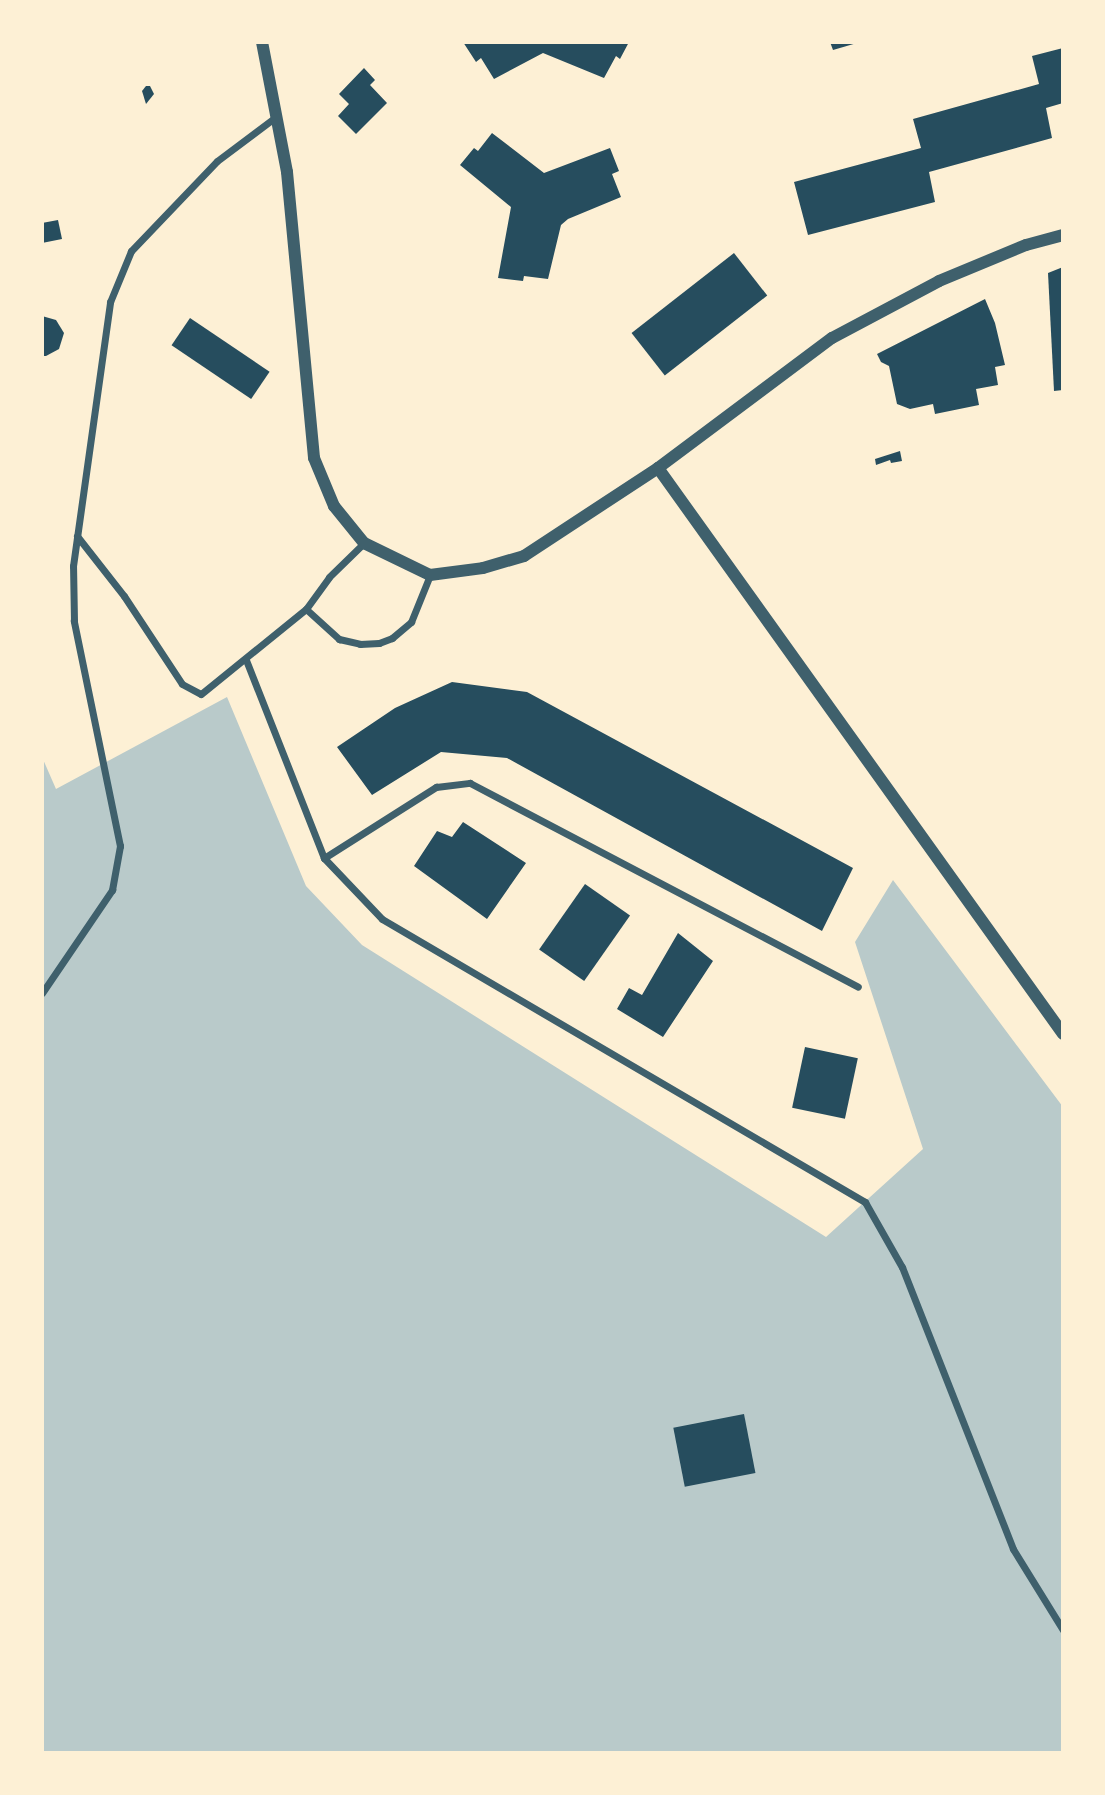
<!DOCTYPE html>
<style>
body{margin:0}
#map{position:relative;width:1105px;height:1795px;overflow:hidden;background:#fdf0d5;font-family:Barlow,sans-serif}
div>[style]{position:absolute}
.green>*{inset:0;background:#b9caca}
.building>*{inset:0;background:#264d5e;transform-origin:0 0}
.minor>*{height:7px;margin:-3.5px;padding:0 3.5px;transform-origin:3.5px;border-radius:3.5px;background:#3f606c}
.tertiary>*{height:12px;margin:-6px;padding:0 6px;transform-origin:6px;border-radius:6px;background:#3f606c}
span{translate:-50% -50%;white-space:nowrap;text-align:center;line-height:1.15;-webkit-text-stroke:6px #fdf0d5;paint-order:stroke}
.frame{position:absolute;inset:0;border:44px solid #fdf0d5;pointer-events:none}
</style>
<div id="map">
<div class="green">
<i style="clip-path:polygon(227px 697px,306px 886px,362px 945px,826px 1237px,923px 1149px,855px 942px,893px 880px,1063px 1107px,1063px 1753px,42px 1753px,42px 757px,56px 789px)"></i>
</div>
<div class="building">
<i style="clip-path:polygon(463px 42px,629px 42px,620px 59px,616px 56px,604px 78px,543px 53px,494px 79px,481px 58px,476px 62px)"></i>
<i style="clip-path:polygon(830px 42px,857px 42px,857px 43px,833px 50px)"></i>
<i style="clip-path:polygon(1063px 48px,1063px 103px,1046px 108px,1052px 138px,929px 172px,935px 202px,808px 235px,794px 182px,921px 148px,913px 119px,1039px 84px,1032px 56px)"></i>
<i style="clip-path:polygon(364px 68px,375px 80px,370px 85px,387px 103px,356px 134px,338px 116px,349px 104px,339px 94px)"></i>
<i style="clip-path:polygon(146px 86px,150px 86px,154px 94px,146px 104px,142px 91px)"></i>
<i style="clip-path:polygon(492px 133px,544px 173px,610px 148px,619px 171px,612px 174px,621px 197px,568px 219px,561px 225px,548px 279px,524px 276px,523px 281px,498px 278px,511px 207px,460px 165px,474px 148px,478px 151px)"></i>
<i style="clip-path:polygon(58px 220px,62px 239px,42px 243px,42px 223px)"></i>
<i style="left:734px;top:253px;width:54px;height:130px;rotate:52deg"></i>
<i style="clip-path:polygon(1063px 267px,1063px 390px,1054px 391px,1048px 273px)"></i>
<i style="clip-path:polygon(985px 299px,995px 323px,1005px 365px,995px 367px,998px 385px,976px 389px,979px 405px,935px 414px,933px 404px,910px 409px,897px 404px,889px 366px,881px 362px,877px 354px)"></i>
<i style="clip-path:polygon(42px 316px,56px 320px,64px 333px,59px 349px,46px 356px,42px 356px)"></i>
<i style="left:190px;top:318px;width:96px;height:33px;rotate:34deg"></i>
<i style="clip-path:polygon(900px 451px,902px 461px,891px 463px,890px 460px,876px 465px,875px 459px)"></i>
<i style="clip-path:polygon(452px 682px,527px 692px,853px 868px,822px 931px,507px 758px,441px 752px,372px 795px,337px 747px,395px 708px)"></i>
<i style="clip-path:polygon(463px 822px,526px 863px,487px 919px,414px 866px,437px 831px,452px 837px)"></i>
<i style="left:585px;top:884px;width:55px;height:80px;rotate:35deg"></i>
<i style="clip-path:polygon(678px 933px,713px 961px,663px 1037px,617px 1009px,629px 988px,642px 995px)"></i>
<i style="left:805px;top:1047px;width:54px;height:62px;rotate:12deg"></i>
<i style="left:744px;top:1414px;width:60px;height:72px;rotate:79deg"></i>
</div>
<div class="minor">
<i style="left:77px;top:536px;width:76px;rotate:51.9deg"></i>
<i style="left:124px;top:596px;width:105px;rotate:56.6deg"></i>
<i style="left:182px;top:684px;width:21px;rotate:28deg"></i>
<i style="left:201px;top:694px;width:135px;rotate:-39deg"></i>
<i style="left:306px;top:609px;width:39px;rotate:-54deg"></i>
<i style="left:329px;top:577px;width:49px;rotate:-44.2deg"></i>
<i style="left:306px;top:609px;width:45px;rotate:42.3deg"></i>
<i style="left:339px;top:639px;width:22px;rotate:13deg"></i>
<i style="left:360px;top:644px;width:19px;rotate:-3deg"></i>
<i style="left:379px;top:643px;width:14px;rotate:-21deg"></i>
<i style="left:392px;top:638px;width:25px;rotate:-40deg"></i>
<i style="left:411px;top:622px;width:51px;rotate:-68deg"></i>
<i style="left:246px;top:660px;width:213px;rotate:68.5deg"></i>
<i style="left:324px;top:858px;width:84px;rotate:46.4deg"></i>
<i style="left:382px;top:919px;width:560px;rotate:30.37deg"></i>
<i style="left:865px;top:1202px;width:75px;rotate:60.4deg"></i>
<i style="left:902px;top:1267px;width:303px;rotate:68.5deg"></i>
<i style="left:1013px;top:1549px;width:95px;rotate:58.3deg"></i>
<i style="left:324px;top:858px;width:133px;rotate:-32.4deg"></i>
<i style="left:436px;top:787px;width:34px;rotate:-7deg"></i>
<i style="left:470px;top:783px;width:438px;rotate:27.7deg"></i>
<i style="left:42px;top:993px;width:125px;rotate:-55.8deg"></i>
<i style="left:112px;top:890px;width:45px;rotate:-79.7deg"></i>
<i style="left:120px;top:846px;width:230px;rotate:-101.6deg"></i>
<i style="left:74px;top:621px;width:55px;rotate:-91deg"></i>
<i style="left:73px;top:566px;width:267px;rotate:-82deg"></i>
<i style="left:110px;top:302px;width:55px;rotate:-67.6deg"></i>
<i style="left:131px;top:251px;width:124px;rotate:-46.3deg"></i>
<i style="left:217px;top:161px;width:75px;rotate:-36.9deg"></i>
</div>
<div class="tertiary">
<i style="left:262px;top:42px;width:132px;rotate:79.1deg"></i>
<i style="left:287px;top:172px;width:287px;rotate:84.6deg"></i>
<i style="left:314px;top:458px;width:52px;rotate:67.4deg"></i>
<i style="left:334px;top:506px;width:48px;rotate:51deg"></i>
<i style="left:364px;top:543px;width:73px;rotate:25.9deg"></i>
<i style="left:430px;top:575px;width:53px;rotate:-7.5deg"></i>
<i style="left:483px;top:568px;width:43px;rotate:-16.3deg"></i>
<i style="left:524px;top:556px;width:160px;rotate:-33.3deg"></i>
<i style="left:658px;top:468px;width:217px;rotate:-36.8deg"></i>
<i style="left:832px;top:338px;width:121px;rotate:-28deg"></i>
<i style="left:939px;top:281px;width:94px;rotate:-22.5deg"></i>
<i style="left:1026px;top:245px;width:38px;rotate:-15deg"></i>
<i style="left:658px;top:468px;width:696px;rotate:54.41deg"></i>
</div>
<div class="frame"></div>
</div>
